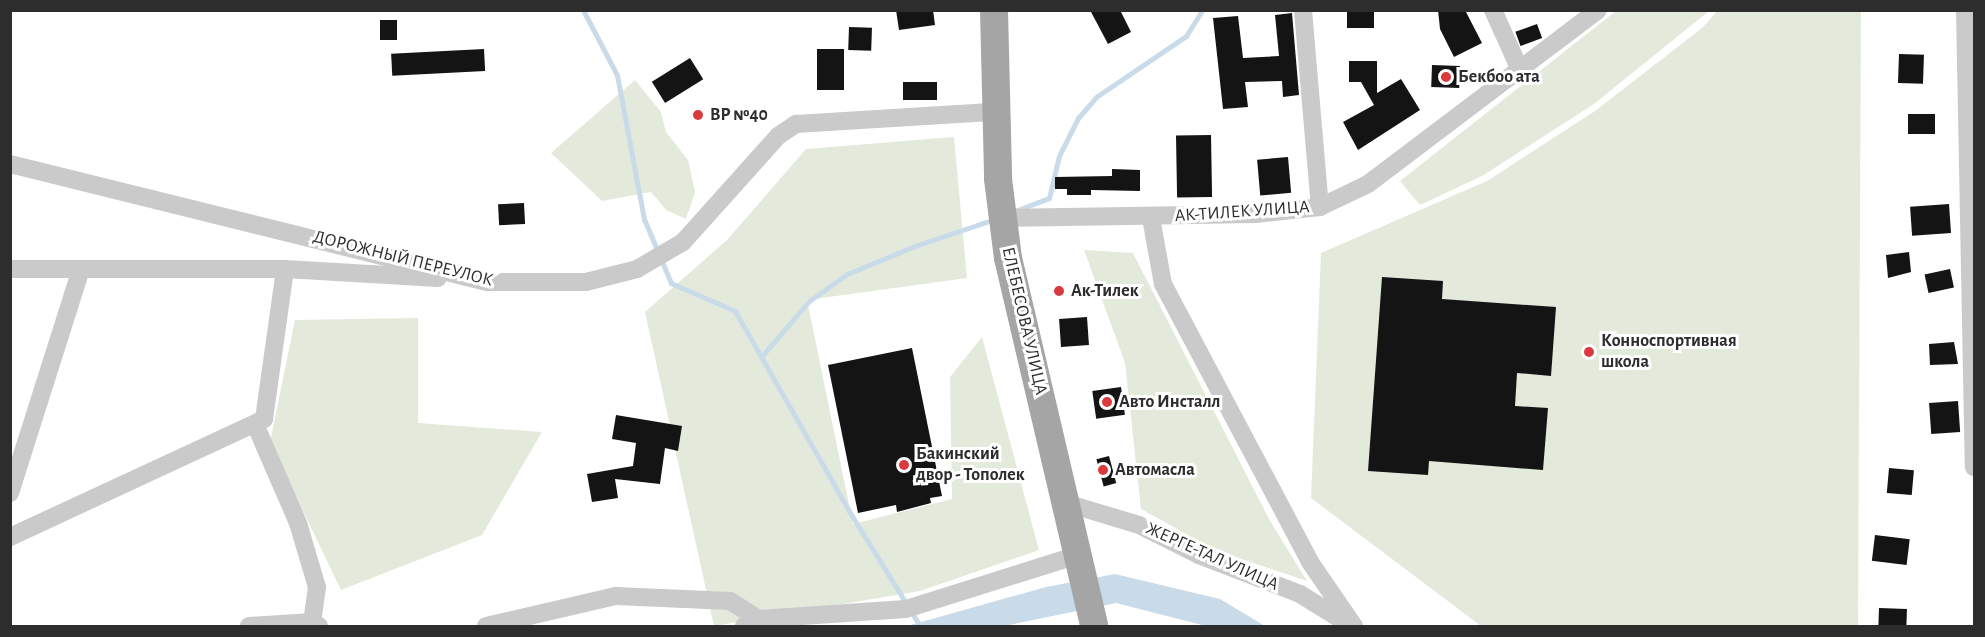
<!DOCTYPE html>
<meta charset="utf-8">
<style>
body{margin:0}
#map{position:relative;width:1985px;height:637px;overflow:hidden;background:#fff;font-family:"Alegreya Sans",sans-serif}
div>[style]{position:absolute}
.green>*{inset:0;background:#e3eadc}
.water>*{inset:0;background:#c9dbe9}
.stream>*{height:5px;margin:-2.5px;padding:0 2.5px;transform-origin:2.5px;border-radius:2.5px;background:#c9dbe9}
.building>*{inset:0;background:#141414;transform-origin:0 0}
.street>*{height:18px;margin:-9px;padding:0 9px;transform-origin:9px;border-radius:9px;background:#cacaca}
.primary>*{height:28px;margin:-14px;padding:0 14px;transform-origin:14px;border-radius:14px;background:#a5a5a5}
.dots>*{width:16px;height:16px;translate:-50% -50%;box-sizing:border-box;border:3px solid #fff;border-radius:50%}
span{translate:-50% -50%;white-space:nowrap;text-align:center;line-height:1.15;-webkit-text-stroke:6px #fff;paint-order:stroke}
.poi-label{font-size:18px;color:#2d2d2d;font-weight:700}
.left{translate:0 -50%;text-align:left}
.street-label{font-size:18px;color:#2d2d2d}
.frame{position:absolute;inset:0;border:12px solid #2d2d2d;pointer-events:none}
</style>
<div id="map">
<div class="green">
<i style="clip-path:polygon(1616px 11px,1709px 11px,1594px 104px,1482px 176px,1420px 205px,1400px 181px)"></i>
<i style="clip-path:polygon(1717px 11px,1861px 11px,1858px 626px,1481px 626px,1311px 498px,1321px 253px,1487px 181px,1595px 111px,1702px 28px)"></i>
<i style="clip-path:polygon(635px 80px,661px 112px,666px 132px,688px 160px,695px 192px,686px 219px,666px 210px,651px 192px,602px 201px,551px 153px)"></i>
<i style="clip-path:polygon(954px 137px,967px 278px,807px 300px,853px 524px,952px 499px,950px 377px,982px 337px,1039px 550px,920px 591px,714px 626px,645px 312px,727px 240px,806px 149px)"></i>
<i style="clip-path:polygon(1084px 250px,1133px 253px,1269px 519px,1307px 581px,1215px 550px,1141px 509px,1125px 363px)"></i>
<i style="clip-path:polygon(418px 318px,418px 423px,542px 432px,482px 535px,341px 590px,270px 442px,295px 320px)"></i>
</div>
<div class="water">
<i style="clip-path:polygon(1115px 574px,1220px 599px,1265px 626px,1206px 626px,1116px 603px,1004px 626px,907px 626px,1046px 587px)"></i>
</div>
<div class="stream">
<i style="left:583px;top:10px;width:73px;rotate:62.4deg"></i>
<i style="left:617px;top:75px;width:147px;rotate:79.4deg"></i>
<i style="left:644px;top:219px;width:69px;rotate:67.1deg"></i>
<i style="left:671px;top:283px;width:70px;rotate:23.6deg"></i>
<i style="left:735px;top:311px;width:230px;rotate:60.3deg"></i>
<i style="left:849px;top:511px;width:135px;rotate:58.3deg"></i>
<i style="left:1015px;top:211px;width:36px;rotate:-21deg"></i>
<i style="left:1049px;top:198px;width:43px;rotate:-76.6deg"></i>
<i style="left:1059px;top:156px;width:42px;rotate:-63.4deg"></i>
<i style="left:1078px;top:118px;width:28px;rotate:-49deg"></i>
<i style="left:1096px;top:97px;width:109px;rotate:-34.1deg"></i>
<i style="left:1186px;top:36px;width:31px;rotate:-58deg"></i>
<i style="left:762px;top:356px;width:72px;rotate:-49.5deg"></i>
<i style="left:809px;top:301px;width:47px;rotate:-35.4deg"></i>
<i style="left:847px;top:274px;width:74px;rotate:-22.4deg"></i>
<i style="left:915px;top:246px;width:84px;rotate:-18.6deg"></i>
</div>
<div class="building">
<i style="clip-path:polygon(896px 10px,933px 10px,935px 25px,899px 30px)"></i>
<i style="clip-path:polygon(1090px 10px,1120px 10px,1131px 32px,1108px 44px)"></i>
<i style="left:1347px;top:10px;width:27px;height:18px"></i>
<i style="clip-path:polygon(1438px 10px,1465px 10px,1482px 43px,1454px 57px,1440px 29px)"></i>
<i style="clip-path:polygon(1292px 13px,1299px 95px,1283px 97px,1282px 81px,1245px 82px,1248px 107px,1223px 109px,1213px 18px,1238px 16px,1243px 58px,1279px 56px,1275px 15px)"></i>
<i style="left:397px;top:20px;width:20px;height:17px;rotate:90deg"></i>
<i style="left:1537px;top:24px;width:15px;height:23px;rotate:70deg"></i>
<i style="left:849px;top:27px;width:23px;height:23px;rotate:2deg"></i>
<i style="left:484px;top:49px;width:22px;height:93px;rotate:87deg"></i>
<i style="left:817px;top:49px;width:27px;height:41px"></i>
<i style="left:1899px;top:54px;width:25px;height:29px;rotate:2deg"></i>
<i style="left:690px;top:58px;width:25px;height:45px;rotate:58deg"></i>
<i style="clip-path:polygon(1349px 61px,1377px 61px,1377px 93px,1401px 79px,1420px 110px,1358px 150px,1343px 122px,1374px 105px,1361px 82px,1349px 82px)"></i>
<i style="left:1432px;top:65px;width:28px;height:22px;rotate:2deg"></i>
<i style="left:903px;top:82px;width:34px;height:18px"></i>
<i style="left:1908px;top:114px;width:27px;height:20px"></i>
<i style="left:1211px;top:135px;width:62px;height:35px;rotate:89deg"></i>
<i style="left:1288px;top:157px;width:36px;height:31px;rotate:85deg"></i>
<i style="clip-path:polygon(1112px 169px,1140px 170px,1140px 191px,1091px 190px,1091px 195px,1067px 195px,1067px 189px,1055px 189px,1055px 177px,1112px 176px)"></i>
<i style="left:524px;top:203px;width:21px;height:26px;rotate:87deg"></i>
<i style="left:1949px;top:204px;width:29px;height:39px;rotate:86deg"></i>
<i style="clip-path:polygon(1909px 252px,1911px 272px,1888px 278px,1886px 255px)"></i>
<i style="left:1950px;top:269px;width:19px;height:26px;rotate:78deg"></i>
<i style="clip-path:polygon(1382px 277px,1443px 281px,1442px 299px,1556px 307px,1551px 376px,1517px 373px,1515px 406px,1548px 408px,1543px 470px,1429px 461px,1428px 475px,1368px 471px)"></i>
<i style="left:1087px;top:317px;width:28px;height:28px;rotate:86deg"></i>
<i style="clip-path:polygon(1954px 342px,1958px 364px,1930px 365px,1929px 344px)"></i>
<i style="clip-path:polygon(912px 348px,942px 496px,930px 498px,931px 503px,897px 512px,896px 505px,858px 513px,828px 365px)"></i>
<i style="left:1121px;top:387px;width:28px;height:29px;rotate:82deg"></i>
<i style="left:1958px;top:401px;width:31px;height:29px;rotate:86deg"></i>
<i style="clip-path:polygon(616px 415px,682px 426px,678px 451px,665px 448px,660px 484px,615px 479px,618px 498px,592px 502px,587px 474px,633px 466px,636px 443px,612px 439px)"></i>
<i style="left:1109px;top:456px;width:28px;height:13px;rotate:75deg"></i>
<i style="left:1889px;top:468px;width:25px;height:25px;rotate:5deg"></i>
<i style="left:1875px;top:535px;width:35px;height:26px;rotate:7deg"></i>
<i style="left:1879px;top:608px;width:28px;height:19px;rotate:2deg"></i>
</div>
<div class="street">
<i style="left:1303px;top:10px;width:198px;rotate:85.1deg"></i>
<i style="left:1493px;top:10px;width:68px;rotate:65.7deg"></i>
<i style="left:1965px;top:10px;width:457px;rotate:88.9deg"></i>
<i style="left:10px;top:164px;width:492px;rotate:13.9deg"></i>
<i style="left:488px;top:282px;width:98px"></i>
<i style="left:586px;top:282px;width:53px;rotate:-14.3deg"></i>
<i style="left:637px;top:269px;width:53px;rotate:-30.4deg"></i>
<i style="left:683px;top:242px;width:142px;rotate:-48.1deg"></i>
<i style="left:778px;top:136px;width:22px;rotate:-34deg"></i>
<i style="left:796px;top:124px;width:199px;rotate:-3.5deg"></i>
<i style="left:1002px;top:218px;width:254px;rotate:-0.9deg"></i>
<i style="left:1256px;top:214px;width:64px;rotate:-6.2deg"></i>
<i style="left:1320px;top:207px;width:53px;rotate:-25.6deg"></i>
<i style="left:1368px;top:184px;width:288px;rotate:-37.1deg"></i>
<i style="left:1151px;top:218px;width:67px;rotate:79.7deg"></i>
<i style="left:1163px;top:284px;width:314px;rotate:62.1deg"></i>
<i style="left:1310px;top:562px;width:78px;rotate:55.5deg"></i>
<i style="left:10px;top:269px;width:275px"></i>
<i style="left:285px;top:269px;width:153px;rotate:3.4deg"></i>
<i style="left:255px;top:424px;width:108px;rotate:66.5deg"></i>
<i style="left:298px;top:523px;width:67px;rotate:73.5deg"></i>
<i style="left:317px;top:587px;width:35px;rotate:98deg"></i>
<i style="left:312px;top:622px;width:8px;rotate:30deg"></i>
<i style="left:10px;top:493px;width:235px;rotate:-72.4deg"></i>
<i style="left:1066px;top:503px;width:76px;rotate:16.8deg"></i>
<i style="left:1139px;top:525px;width:67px;rotate:26.6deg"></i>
<i style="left:1199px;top:555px;width:108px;rotate:21.1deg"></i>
<i style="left:1300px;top:594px;width:59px;rotate:31.8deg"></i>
<i style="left:10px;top:537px;width:280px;rotate:-24.9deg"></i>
<i style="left:264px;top:419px;width:151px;rotate:-82deg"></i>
<i style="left:249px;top:626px;width:63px;rotate:-3.6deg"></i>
<i style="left:486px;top:626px;width:133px;rotate:-13deg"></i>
<i style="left:616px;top:596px;width:114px;rotate:2.5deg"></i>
<i style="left:730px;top:601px;width:34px;rotate:32deg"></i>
<i style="left:744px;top:626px;width:17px;rotate:-25deg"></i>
<i style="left:759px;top:619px;width:147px;rotate:-3.9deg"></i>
<i style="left:906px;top:609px;width:180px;rotate:-17.4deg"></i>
</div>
<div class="primary">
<i style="left:994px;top:10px;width:169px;rotate:88.6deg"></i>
<i style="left:998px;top:179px;width:80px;rotate:82.8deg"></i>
<i style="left:1008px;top:258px;width:378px;rotate:76.8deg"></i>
</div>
<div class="dots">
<i style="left:1446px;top:77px;background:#da393e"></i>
<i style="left:698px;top:115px;background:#da393e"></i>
<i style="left:1059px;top:291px;background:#da393e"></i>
<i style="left:1589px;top:352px;background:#da393e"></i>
<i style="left:1107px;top:402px;background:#da393e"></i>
<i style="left:904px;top:465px;background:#da393e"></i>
<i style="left:1103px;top:470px;background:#da393e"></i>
</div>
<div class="poi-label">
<span class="left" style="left:1458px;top:77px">Бекбоо ата</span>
<span class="left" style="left:710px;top:115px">BP №40</span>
<span class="left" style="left:1071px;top:291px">Ак-Тилек</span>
<span class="left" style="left:1601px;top:352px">Конноспортивная<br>школа</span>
<span class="left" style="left:1119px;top:402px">Авто Инсталл</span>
<span class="left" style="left:916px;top:465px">Бакинский<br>двор - Тополек</span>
<span class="left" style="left:1115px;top:470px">Автомасла</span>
</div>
<div class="street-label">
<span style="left:1242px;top:212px;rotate:-4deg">АК-ТИЛЕК УЛИЦА</span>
<span style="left:403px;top:259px;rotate:14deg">ДОРОЖНЫЙ ПЕРЕУЛОК</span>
<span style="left:1024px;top:321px;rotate:77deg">ЕЛЕБЕСОВА УЛИЦА</span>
<span style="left:1212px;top:557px;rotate:24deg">ЖЕРГЕ-ТАЛ УЛИЦА</span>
</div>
<div class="frame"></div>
</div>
